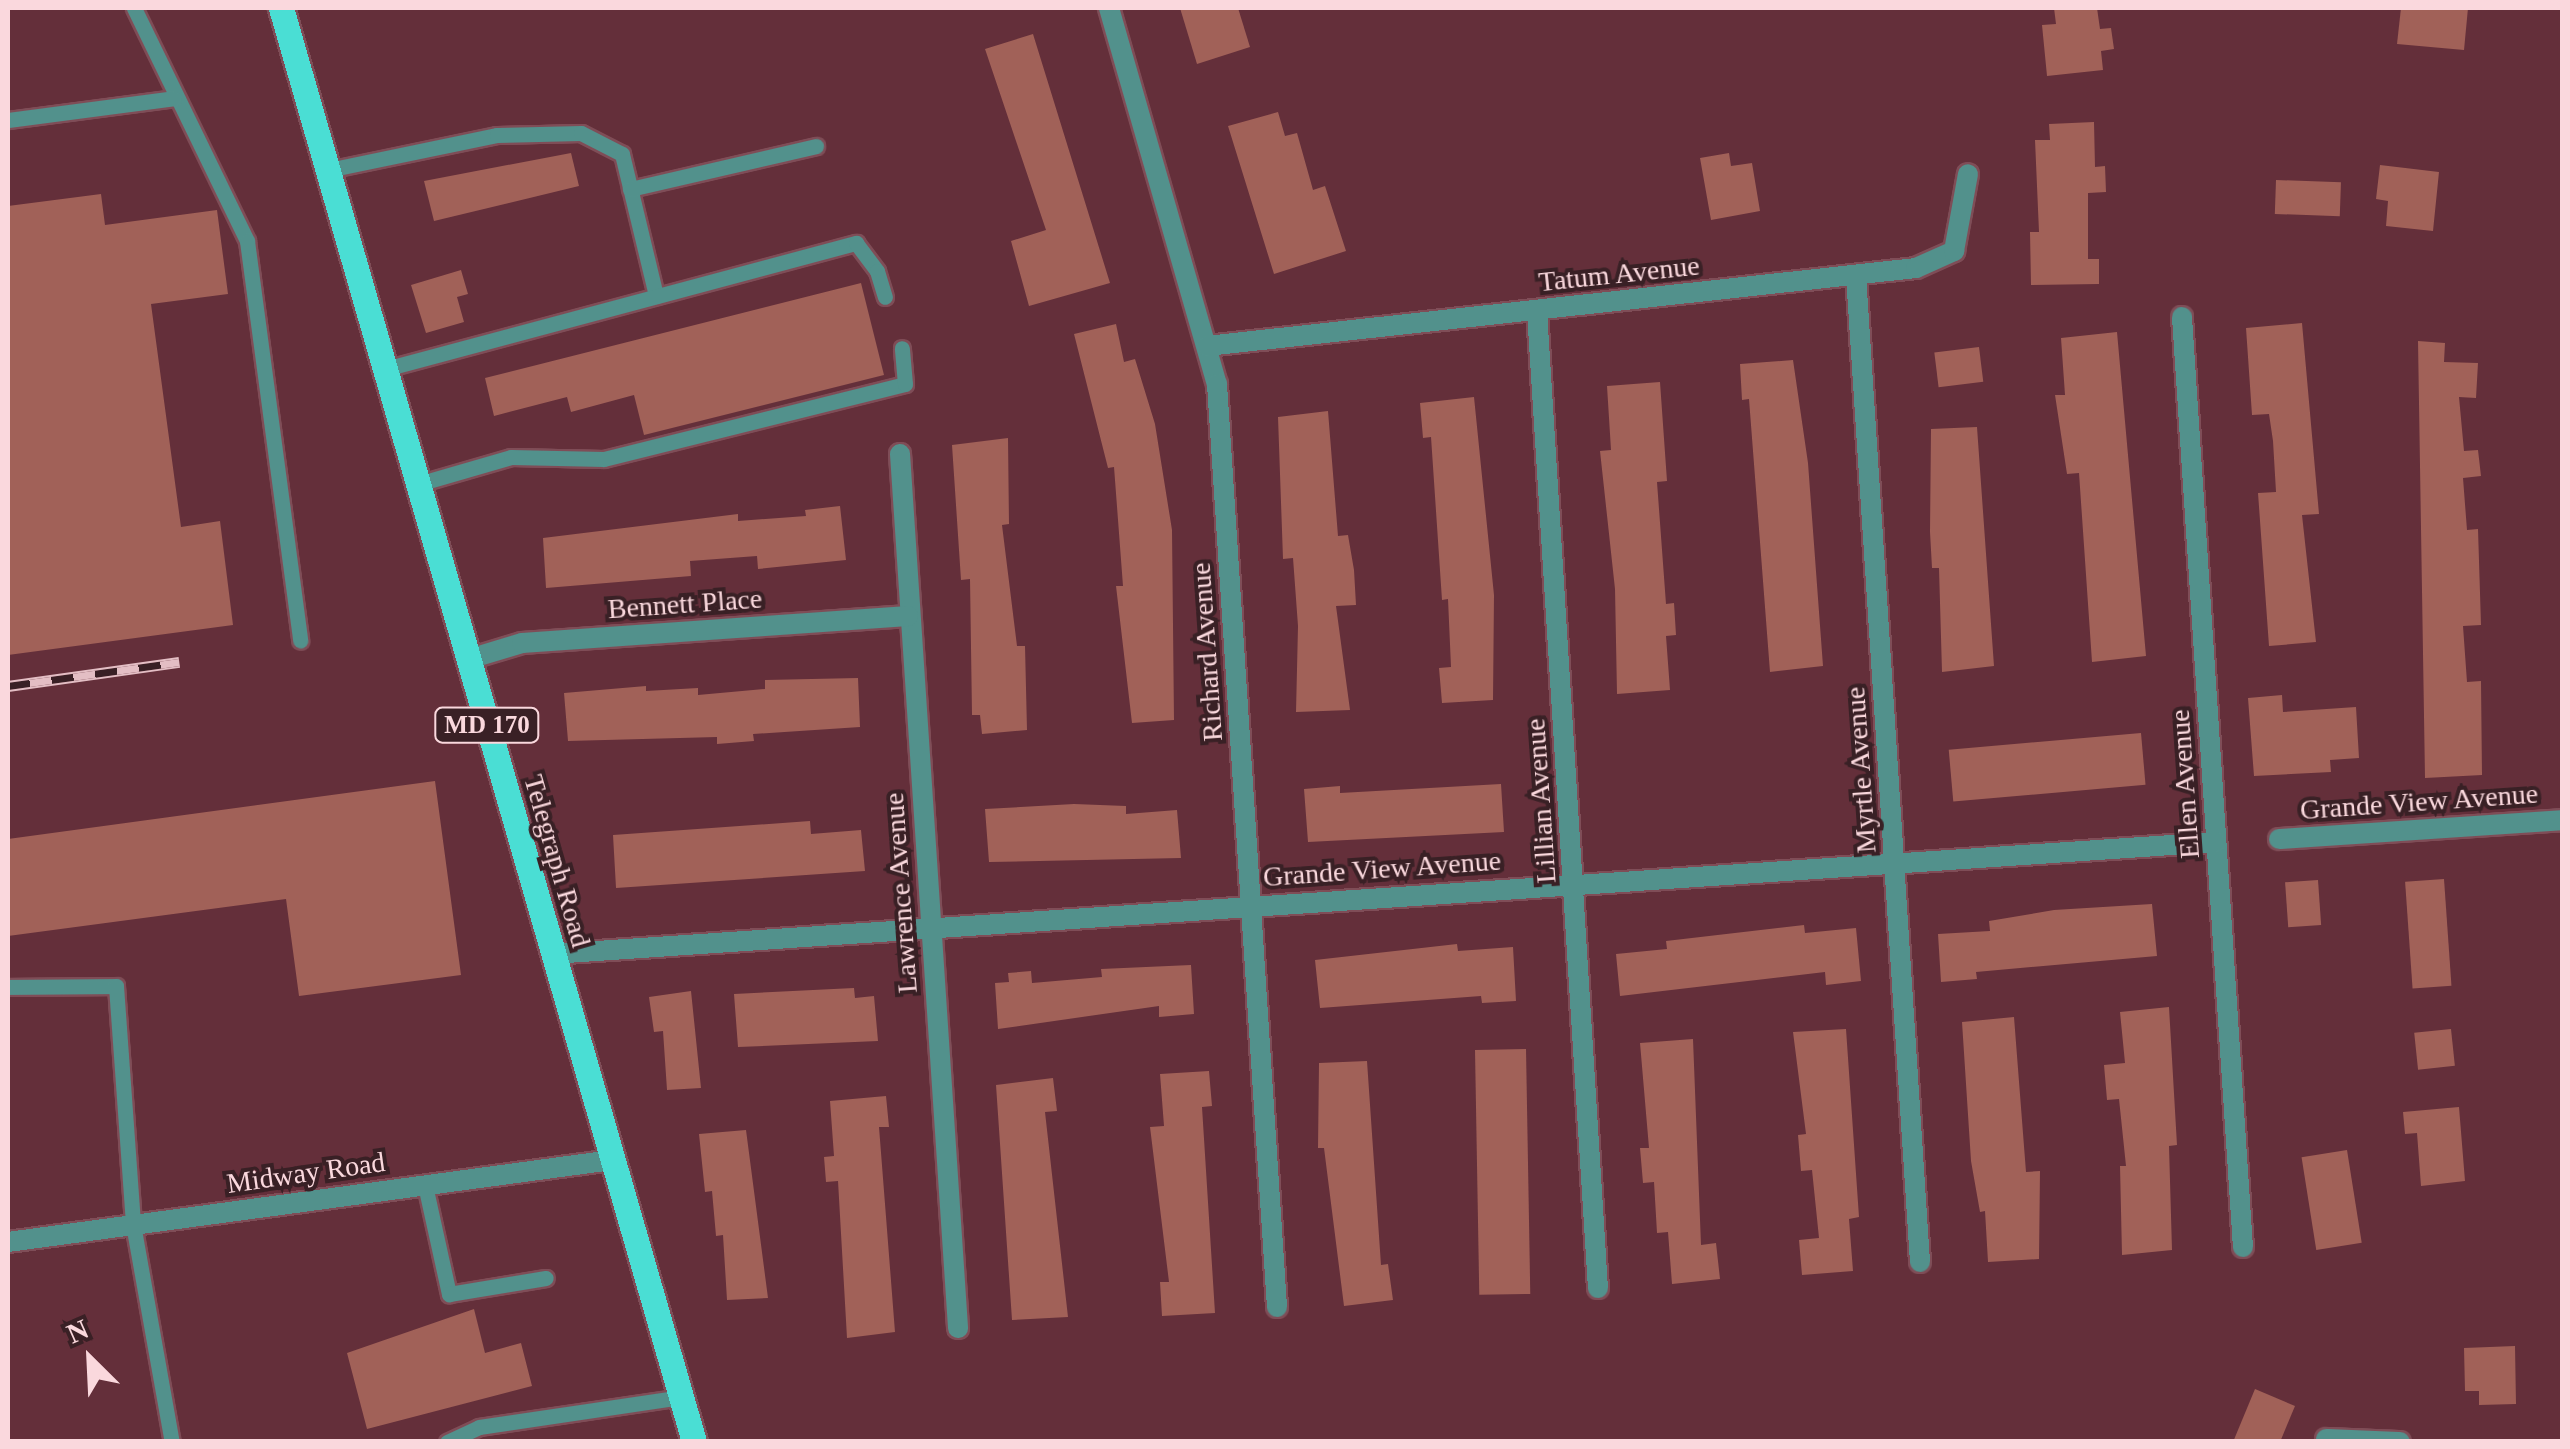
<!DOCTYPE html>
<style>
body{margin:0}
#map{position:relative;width:2570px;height:1449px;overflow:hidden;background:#642f3a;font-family:"Times New Roman",serif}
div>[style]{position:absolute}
.building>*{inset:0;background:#a16158;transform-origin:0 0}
.roads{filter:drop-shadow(2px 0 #7f4d57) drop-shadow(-2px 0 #7f4d57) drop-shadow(0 2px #7f4d57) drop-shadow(0 -2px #7f4d57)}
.lane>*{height:15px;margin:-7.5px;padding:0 7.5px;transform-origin:7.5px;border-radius:7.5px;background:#52918c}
.street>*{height:20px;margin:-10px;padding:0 10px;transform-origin:10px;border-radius:10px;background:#52918c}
.primary>*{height:25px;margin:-12.5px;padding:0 12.5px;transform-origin:12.5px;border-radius:12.5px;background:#4aded4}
.rail>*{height:11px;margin-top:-5.5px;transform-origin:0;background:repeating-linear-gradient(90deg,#392025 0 22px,#e3bec4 0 44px);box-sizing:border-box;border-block:2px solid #e3bec4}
span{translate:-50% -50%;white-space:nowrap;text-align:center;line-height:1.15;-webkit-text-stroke:8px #392025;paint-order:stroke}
.shield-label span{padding:2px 8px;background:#392025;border:2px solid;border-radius:8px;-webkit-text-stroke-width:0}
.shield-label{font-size:25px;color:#fad8dd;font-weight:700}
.street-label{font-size:28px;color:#fad8dd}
.frame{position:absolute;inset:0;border:10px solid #fad8dd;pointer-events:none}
.north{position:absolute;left:40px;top:1309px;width:100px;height:100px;-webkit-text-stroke:8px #392025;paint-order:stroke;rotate:336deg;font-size:28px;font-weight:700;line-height:40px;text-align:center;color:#fad8dd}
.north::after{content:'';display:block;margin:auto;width:35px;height:45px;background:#fad8dd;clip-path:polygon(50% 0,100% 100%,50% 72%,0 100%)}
</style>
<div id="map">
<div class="building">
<i style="clip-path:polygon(1180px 8px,1238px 8px,1250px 47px,1197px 64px)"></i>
<i style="clip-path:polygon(2054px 8px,2097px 8px,2100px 29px,2111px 28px,2114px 49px,2101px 51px,2103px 70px,2047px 76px,2042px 25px,2056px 24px)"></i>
<i style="clip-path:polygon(2401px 8px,2468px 8px,2464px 50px,2397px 44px)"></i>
<i style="clip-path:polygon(1033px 34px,1110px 283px,1029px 306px,1011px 241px,1046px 230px,985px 49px)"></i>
<i style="clip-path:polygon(1278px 112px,1285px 136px,1297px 133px,1313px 190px,1325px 186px,1346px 251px,1274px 274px,1228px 126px)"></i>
<i style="clip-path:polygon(2094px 122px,2095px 167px,2105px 166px,2106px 192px,2088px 193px,2088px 259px,2099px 259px,2099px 284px,2031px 285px,2030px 232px,2039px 232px,2035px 140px,2050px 140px,2049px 124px)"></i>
<i style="clip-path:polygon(571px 153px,579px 186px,434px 221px,424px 181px)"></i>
<i style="clip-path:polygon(1729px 153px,1731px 166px,1752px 163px,1760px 211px,1711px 220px,1700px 158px)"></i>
<i style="clip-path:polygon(2380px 165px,2439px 172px,2433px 231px,2386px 226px,2388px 201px,2376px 199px)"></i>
<i style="left:2276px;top:180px;width:65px;height:34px;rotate:2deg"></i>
<i style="clip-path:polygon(101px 194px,105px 225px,217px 210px,228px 294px,151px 304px,181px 527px,220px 521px,233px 625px,8px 655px,8px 206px)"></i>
<i style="clip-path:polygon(461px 270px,468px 294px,457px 297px,464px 322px,426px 333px,411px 285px)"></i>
<i style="clip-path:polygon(861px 283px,884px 375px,644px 435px,634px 395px,571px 412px,567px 397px,494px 416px,485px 378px)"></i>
<i style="clip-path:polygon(2302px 323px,2319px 514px,2302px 515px,2316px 642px,2269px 646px,2258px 493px,2276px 492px,2273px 441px,2269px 414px,2252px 415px,2246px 328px)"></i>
<i style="clip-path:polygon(1116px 324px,1124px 362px,1135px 359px,1155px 424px,1172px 530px,1174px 720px,1132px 723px,1116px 586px,1123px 586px,1114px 467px,1108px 468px,1074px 334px)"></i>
<i style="clip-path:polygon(2117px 332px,2146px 656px,2092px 662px,2079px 473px,2067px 474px,2055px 395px,2065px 395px,2061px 338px)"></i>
<i style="clip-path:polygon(2418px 341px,2445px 343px,2444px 362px,2478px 363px,2476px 398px,2459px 397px,2464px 451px,2478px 450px,2481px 476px,2463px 478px,2467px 530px,2478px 529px,2481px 625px,2463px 626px,2467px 682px,2481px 681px,2482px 775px,2425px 778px)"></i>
<i style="left:1979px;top:347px;width:35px;height:45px;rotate:83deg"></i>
<i style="clip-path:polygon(1793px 360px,1808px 463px,1823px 666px,1770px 672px,1749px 399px,1742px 400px,1740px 364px)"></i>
<i style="clip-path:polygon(1660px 382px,1667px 481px,1657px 482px,1666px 604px,1674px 603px,1676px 635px,1666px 636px,1670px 690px,1617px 694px,1615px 589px,1600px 451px,1611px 450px,1607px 386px)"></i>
<i style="clip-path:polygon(1474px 397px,1494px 595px,1493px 700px,1442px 703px,1439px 668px,1451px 667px,1448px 599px,1442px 600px,1431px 437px,1423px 438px,1420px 403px)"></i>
<i style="clip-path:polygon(1328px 411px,1338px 536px,1348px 535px,1354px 570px,1356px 605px,1336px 606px,1350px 710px,1296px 712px,1298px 626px,1293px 558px,1283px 559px,1278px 417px)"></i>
<i style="clip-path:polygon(1977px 427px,1994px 666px,1942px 672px,1939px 568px,1932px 568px,1930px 532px,1931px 429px)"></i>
<i style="clip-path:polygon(1008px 438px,1009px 524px,1002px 525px,1017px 646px,1025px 646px,1027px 730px,982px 734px,980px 715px,972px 715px,970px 579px,961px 580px,952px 445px)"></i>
<i style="clip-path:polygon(840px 506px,846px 560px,758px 569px,757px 556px,690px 561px,691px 576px,546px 588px,543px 538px,738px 514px,738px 521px,806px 516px,805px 510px)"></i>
<i style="clip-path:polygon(858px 678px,860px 727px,753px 734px,754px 741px,717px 744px,717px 737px,568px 741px,564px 693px,646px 686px,646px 691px,698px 688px,698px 695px,765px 689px,765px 680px)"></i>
<i style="clip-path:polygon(2282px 695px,2283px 712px,2356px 707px,2359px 758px,2330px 760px,2331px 772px,2254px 776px,2248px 698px)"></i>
<i style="left:2141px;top:733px;width:52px;height:193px;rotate:85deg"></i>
<i style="clip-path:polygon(435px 781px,461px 975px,299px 996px,286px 899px,8px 936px,8px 839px)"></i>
<i style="clip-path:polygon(1501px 784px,1504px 832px,1308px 842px,1304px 789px,1340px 786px,1340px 793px)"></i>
<i style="clip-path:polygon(1074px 804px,1126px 806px,1126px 814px,1177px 810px,1181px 858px,989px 862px,985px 809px)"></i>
<i style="clip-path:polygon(810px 821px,811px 834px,861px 830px,865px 871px,616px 888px,613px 835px)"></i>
<i style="left:2444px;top:879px;width:107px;height:39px;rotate:86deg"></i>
<i style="left:2318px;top:880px;width:45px;height:33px;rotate:86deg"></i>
<i style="clip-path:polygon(2152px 904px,2157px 956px,1976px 972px,1977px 979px,1941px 982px,1938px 934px,1990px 931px,1989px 921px,2054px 910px)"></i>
<i style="clip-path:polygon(1804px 925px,1805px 933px,1856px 928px,1861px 981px,1826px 985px,1825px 972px,1620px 996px,1616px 954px,1667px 949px,1666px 941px)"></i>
<i style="clip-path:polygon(1457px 944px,1458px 951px,1513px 947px,1516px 1001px,1482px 1003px,1481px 996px,1320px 1008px,1315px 960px)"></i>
<i style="clip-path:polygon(1191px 965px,1194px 1014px,1159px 1017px,1159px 1006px,998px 1029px,995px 983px,1009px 982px,1008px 973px,1031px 971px,1032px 983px,1102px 977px,1101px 969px)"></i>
<i style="clip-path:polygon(854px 988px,855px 998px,874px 996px,878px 1041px,738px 1047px,734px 994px)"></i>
<i style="clip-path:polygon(691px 991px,701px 1088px,667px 1090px,663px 1031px,654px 1032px,649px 997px)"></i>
<i style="clip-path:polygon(2169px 1007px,2177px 1145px,2169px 1146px,2172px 1250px,2122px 1255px,2120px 1166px,2126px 1166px,2119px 1099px,2107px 1100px,2104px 1065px,2125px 1063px,2120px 1012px)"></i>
<i style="clip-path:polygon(2014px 1017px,2026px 1172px,2040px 1171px,2039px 1259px,1988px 1262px,1985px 1211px,1980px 1212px,1971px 1161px,1962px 1022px)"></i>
<i style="clip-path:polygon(1846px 1029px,1859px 1217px,1849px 1219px,1853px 1271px,1802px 1275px,1799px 1240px,1819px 1238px,1812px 1170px,1801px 1171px,1798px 1135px,1806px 1134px,1793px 1032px)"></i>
<i style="left:2451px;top:1029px;width:37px;height:37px;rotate:84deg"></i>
<i style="clip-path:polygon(1693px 1039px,1701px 1245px,1716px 1243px,1720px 1279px,1672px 1284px,1668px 1232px,1657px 1233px,1654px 1182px,1643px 1183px,1640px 1148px,1649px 1148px,1640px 1043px)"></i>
<i style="left:1526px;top:1049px;width:245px;height:51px;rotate:89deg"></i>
<i style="clip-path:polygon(1367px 1061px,1381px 1265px,1388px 1264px,1393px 1300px,1344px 1306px,1324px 1148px,1318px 1148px,1319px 1063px)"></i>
<i style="clip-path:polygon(1209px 1071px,1212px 1106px,1202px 1107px,1215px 1313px,1162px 1316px,1160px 1282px,1169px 1282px,1150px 1127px,1164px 1126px,1160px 1074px)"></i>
<i style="clip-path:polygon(1053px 1078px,1057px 1111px,1045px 1112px,1068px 1317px,1012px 1320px,996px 1085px)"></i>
<i style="clip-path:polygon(886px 1096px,889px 1127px,879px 1127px,895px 1332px,847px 1338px,838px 1181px,826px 1182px,824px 1157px,834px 1156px,830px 1101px)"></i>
<i style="clip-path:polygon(2459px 1107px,2465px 1181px,2421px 1186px,2417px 1133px,2405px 1134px,2403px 1112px)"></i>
<i style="clip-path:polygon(746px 1130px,768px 1298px,727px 1300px,723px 1235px,716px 1236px,712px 1191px,705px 1192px,699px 1134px)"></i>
<i style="left:2347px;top:1150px;width:94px;height:46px;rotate:81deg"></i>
<i style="clip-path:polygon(474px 1309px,485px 1353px,521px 1343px,532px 1386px,367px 1429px,347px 1353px)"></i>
<i style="clip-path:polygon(2515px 1346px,2516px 1404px,2479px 1405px,2479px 1391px,2465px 1391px,2464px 1348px)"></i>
<i style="clip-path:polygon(2255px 1389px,2295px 1406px,2280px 1442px,2233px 1442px)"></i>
</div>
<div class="roads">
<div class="lane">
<i style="left:134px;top:8px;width:259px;rotate:64.1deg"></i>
<i style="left:247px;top:241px;width:403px;rotate:82.4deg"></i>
<i style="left:8px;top:120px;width:167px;rotate:-7.5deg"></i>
<i style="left:328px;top:170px;width:173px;rotate:-11.7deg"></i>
<i style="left:497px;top:135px;width:84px;rotate:-1.4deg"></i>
<i style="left:581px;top:133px;width:46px;rotate:27.1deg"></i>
<i style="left:622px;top:154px;width:146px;rotate:76.5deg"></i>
<i style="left:630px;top:189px;width:191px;rotate:-13deg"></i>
<i style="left:385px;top:369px;width:488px;rotate:-15deg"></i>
<i style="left:856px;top:243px;width:35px;rotate:53deg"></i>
<i style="left:877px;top:271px;width:27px;rotate:73deg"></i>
<i style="left:418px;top:484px;width:97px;rotate:-16.2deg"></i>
<i style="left:511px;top:457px;width:93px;rotate:1.2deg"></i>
<i style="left:604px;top:459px;width:310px;rotate:-14deg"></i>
<i style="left:905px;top:384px;width:36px;rotate:-95deg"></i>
<i style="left:8px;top:987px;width:108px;rotate:-0.5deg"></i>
<i style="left:116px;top:986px;width:239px;rotate:85.9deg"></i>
<i style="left:133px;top:1224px;width:221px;rotate:79.9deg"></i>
<i style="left:425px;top:1185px;width:112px;rotate:77.6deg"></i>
<i style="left:449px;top:1294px;width:98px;rotate:-9.4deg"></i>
<i style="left:447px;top:1442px;width:35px;rotate:-25deg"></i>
<i style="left:479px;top:1427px;width:204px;rotate:-8.4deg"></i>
</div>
<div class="street">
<i style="left:1109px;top:8px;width:391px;rotate:74deg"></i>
<i style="left:1217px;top:384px;width:925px;rotate:86.28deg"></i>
<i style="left:1856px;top:275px;width:989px;rotate:86.29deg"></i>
<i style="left:1537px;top:311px;width:979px;rotate:86.43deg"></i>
<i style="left:2182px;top:317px;width:932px;rotate:86.25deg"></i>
<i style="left:1207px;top:346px;width:713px;rotate:-6.28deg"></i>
<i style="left:1916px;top:268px;width:42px;rotate:-24.1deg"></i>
<i style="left:1954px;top:251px;width:78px;rotate:-79.7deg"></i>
<i style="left:900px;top:454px;width:876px;rotate:86.2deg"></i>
<i style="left:469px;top:659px;width:55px;rotate:-16.8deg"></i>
<i style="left:522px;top:643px;width:387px;rotate:-4deg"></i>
<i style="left:2279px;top:839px;width:284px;rotate:-3.8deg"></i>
<i style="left:552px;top:954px;width:1668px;rotate:-3.85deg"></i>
<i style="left:8px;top:1242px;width:610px;rotate:-7.73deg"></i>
<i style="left:2326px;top:1439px;width:74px;rotate:2.3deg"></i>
</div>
<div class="primary">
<i style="left:281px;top:8px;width:1492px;rotate:73.93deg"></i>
</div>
</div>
<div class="rail">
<i style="left:8px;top:686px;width:173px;rotate:-8deg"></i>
</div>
<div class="shield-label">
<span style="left:487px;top:725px">MD 170</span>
</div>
<div class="street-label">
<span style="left:1619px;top:274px;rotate:-6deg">Tatum Avenue</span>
<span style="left:685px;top:604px;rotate:-4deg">Bennett Place</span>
<span style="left:1207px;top:652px;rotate:-94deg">Richard Avenue</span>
<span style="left:1861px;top:770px;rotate:-94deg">Myrtle Avenue</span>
<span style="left:2185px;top:784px;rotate:-94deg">Ellen Avenue</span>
<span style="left:1541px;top:801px;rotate:-94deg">Lillian Avenue</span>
<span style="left:2419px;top:802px;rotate:-4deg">Grande View Avenue</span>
<span style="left:557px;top:861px;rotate:74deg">Telegraph Road</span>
<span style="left:1382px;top:869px;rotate:-4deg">Grande View Avenue</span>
<span style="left:901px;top:893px;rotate:-94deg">Lawrence Avenue</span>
<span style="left:306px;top:1173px;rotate:-8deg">Midway Road</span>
</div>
<div class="frame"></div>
<div class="north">N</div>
</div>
